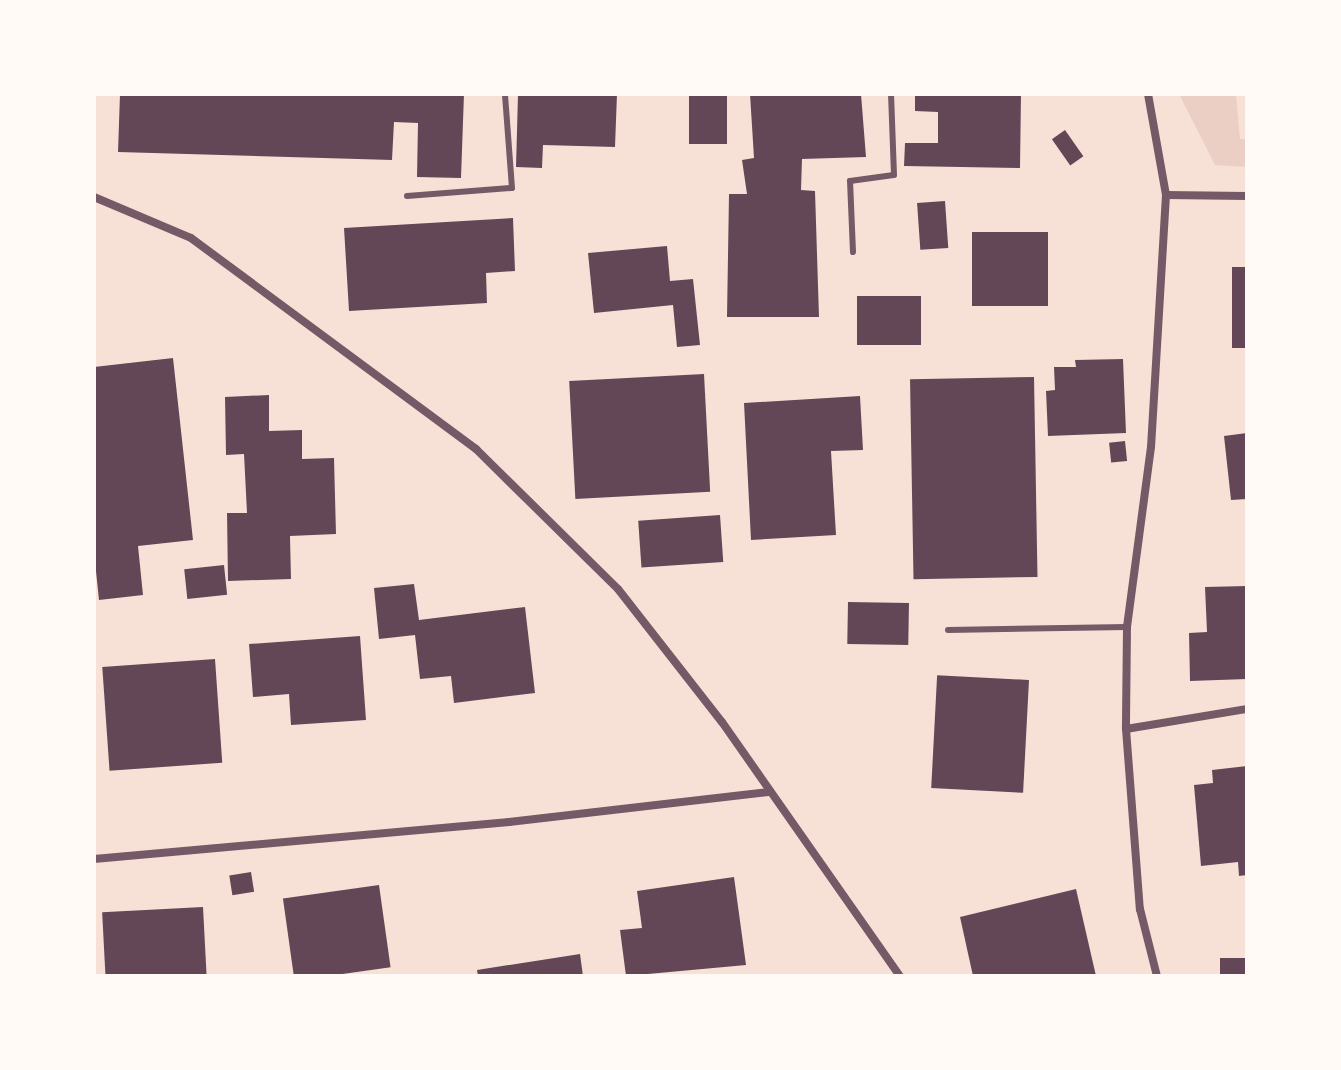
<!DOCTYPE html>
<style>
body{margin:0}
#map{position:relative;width:1341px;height:1070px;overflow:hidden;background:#f7e1d7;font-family:"Sofia Sans Condensed",sans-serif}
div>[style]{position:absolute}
.green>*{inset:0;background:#ebcfc5}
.building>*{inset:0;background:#644757;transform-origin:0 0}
.service>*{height:6px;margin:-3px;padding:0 3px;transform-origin:3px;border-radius:3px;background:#755966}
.minor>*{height:8px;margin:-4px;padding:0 4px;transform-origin:4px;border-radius:4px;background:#755966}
span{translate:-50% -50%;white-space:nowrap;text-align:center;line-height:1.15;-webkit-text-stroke:6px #fffaf5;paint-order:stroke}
.frame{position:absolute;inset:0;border:96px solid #fffaf5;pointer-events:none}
</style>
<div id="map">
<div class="green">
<i style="clip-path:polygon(1179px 94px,1236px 95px,1240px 139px,1247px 139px,1247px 167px,1215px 165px)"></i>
</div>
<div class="building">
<i style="clip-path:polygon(120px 94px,464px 94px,461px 178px,417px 177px,418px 123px,394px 122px,392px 160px,118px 152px)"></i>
<i style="clip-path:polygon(518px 94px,617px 94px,615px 147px,543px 145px,542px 168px,516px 167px)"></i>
<i style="left:689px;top:94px;width:38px;height:50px"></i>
<i style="clip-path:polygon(750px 94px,861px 94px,866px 157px,802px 159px,801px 190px,815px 191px,819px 317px,727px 317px,729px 194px,747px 194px,742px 160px,754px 158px)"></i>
<i style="clip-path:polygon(915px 94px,1021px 94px,1020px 168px,904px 166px,905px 143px,938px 143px,938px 112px,915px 111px)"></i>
<i style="left:1065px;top:130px;width:32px;height:16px;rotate:55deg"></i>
<i style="left:945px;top:201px;width:47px;height:28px;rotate:86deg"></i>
<i style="clip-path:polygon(513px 218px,515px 271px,486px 273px,487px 303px,349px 311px,344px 228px)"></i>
<i style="left:1048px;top:232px;width:74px;height:76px;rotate:90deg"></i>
<i style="clip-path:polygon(667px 246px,670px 281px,693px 279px,700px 345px,677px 347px,673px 305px,594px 313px,588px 253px)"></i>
<i style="left:1232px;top:267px;width:15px;height:81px"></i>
<i style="left:857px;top:296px;width:64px;height:49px"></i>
<i style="clip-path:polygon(173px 358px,193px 540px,138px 546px,143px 595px,99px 600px,94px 552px,94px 367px)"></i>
<i style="clip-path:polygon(1123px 359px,1126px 433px,1048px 436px,1046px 391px,1055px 390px,1054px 367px,1076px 367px,1075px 360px)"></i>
<i style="left:704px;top:374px;width:118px;height:135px;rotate:87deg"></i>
<i style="left:1034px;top:377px;width:200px;height:124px;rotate:89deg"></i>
<i style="clip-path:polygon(269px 395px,269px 431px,302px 430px,302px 459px,334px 458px,336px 534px,290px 536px,291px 579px,228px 581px,227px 513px,247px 513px,244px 454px,226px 455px,225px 397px)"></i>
<i style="clip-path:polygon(860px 396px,863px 450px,831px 451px,836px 535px,751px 540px,744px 403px)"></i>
<i style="clip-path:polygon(1247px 433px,1247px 499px,1231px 500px,1224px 436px)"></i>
<i style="left:1125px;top:441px;width:20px;height:16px;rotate:84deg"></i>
<i style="left:720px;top:515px;width:47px;height:82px;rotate:86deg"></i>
<i style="left:224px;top:565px;width:30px;height:40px;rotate:84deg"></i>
<i style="clip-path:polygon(414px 584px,419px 620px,525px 607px,535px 693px,454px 703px,451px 676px,420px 679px,415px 635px,379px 639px,374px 588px)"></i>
<i style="clip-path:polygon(1247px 586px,1247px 679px,1190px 681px,1189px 633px,1207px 632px,1205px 587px)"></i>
<i style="left:848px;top:602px;width:61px;height:42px;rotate:1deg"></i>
<i style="clip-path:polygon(360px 636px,366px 720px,291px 725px,289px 694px,253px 697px,249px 644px)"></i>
<i style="left:215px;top:659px;width:104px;height:113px;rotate:86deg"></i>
<i style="left:1029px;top:680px;width:113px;height:92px;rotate:93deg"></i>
<i style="clip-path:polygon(1247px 766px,1247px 875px,1239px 876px,1238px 862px,1201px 866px,1194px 785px,1213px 783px,1212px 770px)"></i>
<i style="left:251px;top:872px;width:20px;height:22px;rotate:81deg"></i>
<i style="clip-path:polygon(734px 877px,746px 965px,626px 976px,620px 930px,642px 928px,637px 891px)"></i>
<i style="left:379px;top:885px;width:83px;height:97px;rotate:82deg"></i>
<i style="clip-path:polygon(1076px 889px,1096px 976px,973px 976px,960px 917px)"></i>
<i style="left:203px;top:907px;width:69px;height:101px;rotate:87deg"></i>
<i style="clip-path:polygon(580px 954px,583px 976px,478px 976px,477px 970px)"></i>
<i style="left:1247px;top:958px;width:18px;height:27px;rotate:90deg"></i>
</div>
<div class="service">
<i style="left:407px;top:196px;width:105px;rotate:-4.4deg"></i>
<i style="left:512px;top:188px;width:94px;rotate:-94.3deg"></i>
<i style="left:853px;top:252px;width:71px;rotate:-92.4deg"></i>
<i style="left:850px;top:181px;width:44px;rotate:-7.8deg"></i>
<i style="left:894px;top:175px;width:81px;rotate:-92.1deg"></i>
<i style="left:948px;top:630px;width:179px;rotate:-1deg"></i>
</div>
<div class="minor">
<i style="left:1148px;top:94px;width:103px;rotate:79.9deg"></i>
<i style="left:1166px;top:195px;width:252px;rotate:93.4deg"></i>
<i style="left:1151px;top:447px;width:182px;rotate:97.6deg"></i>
<i style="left:1127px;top:627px;width:102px;rotate:90.6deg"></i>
<i style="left:1126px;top:729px;width:181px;rotate:85.6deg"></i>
<i style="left:1140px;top:909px;width:69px;rotate:75.8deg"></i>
<i style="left:1166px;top:195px;width:81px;rotate:0.7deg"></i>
<i style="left:94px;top:197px;width:105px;rotate:22.9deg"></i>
<i style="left:191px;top:238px;width:355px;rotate:36.5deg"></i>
<i style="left:476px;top:449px;width:199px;rotate:44.6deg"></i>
<i style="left:618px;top:589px;width:169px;rotate:52deg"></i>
<i style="left:722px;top:722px;width:310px;rotate:55deg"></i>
<i style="left:1126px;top:729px;width:123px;rotate:-9.4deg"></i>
<i style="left:94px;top:859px;width:417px;rotate:-5.1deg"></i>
<i style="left:509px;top:822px;width:263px;rotate:-6.6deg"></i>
</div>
<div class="frame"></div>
</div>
